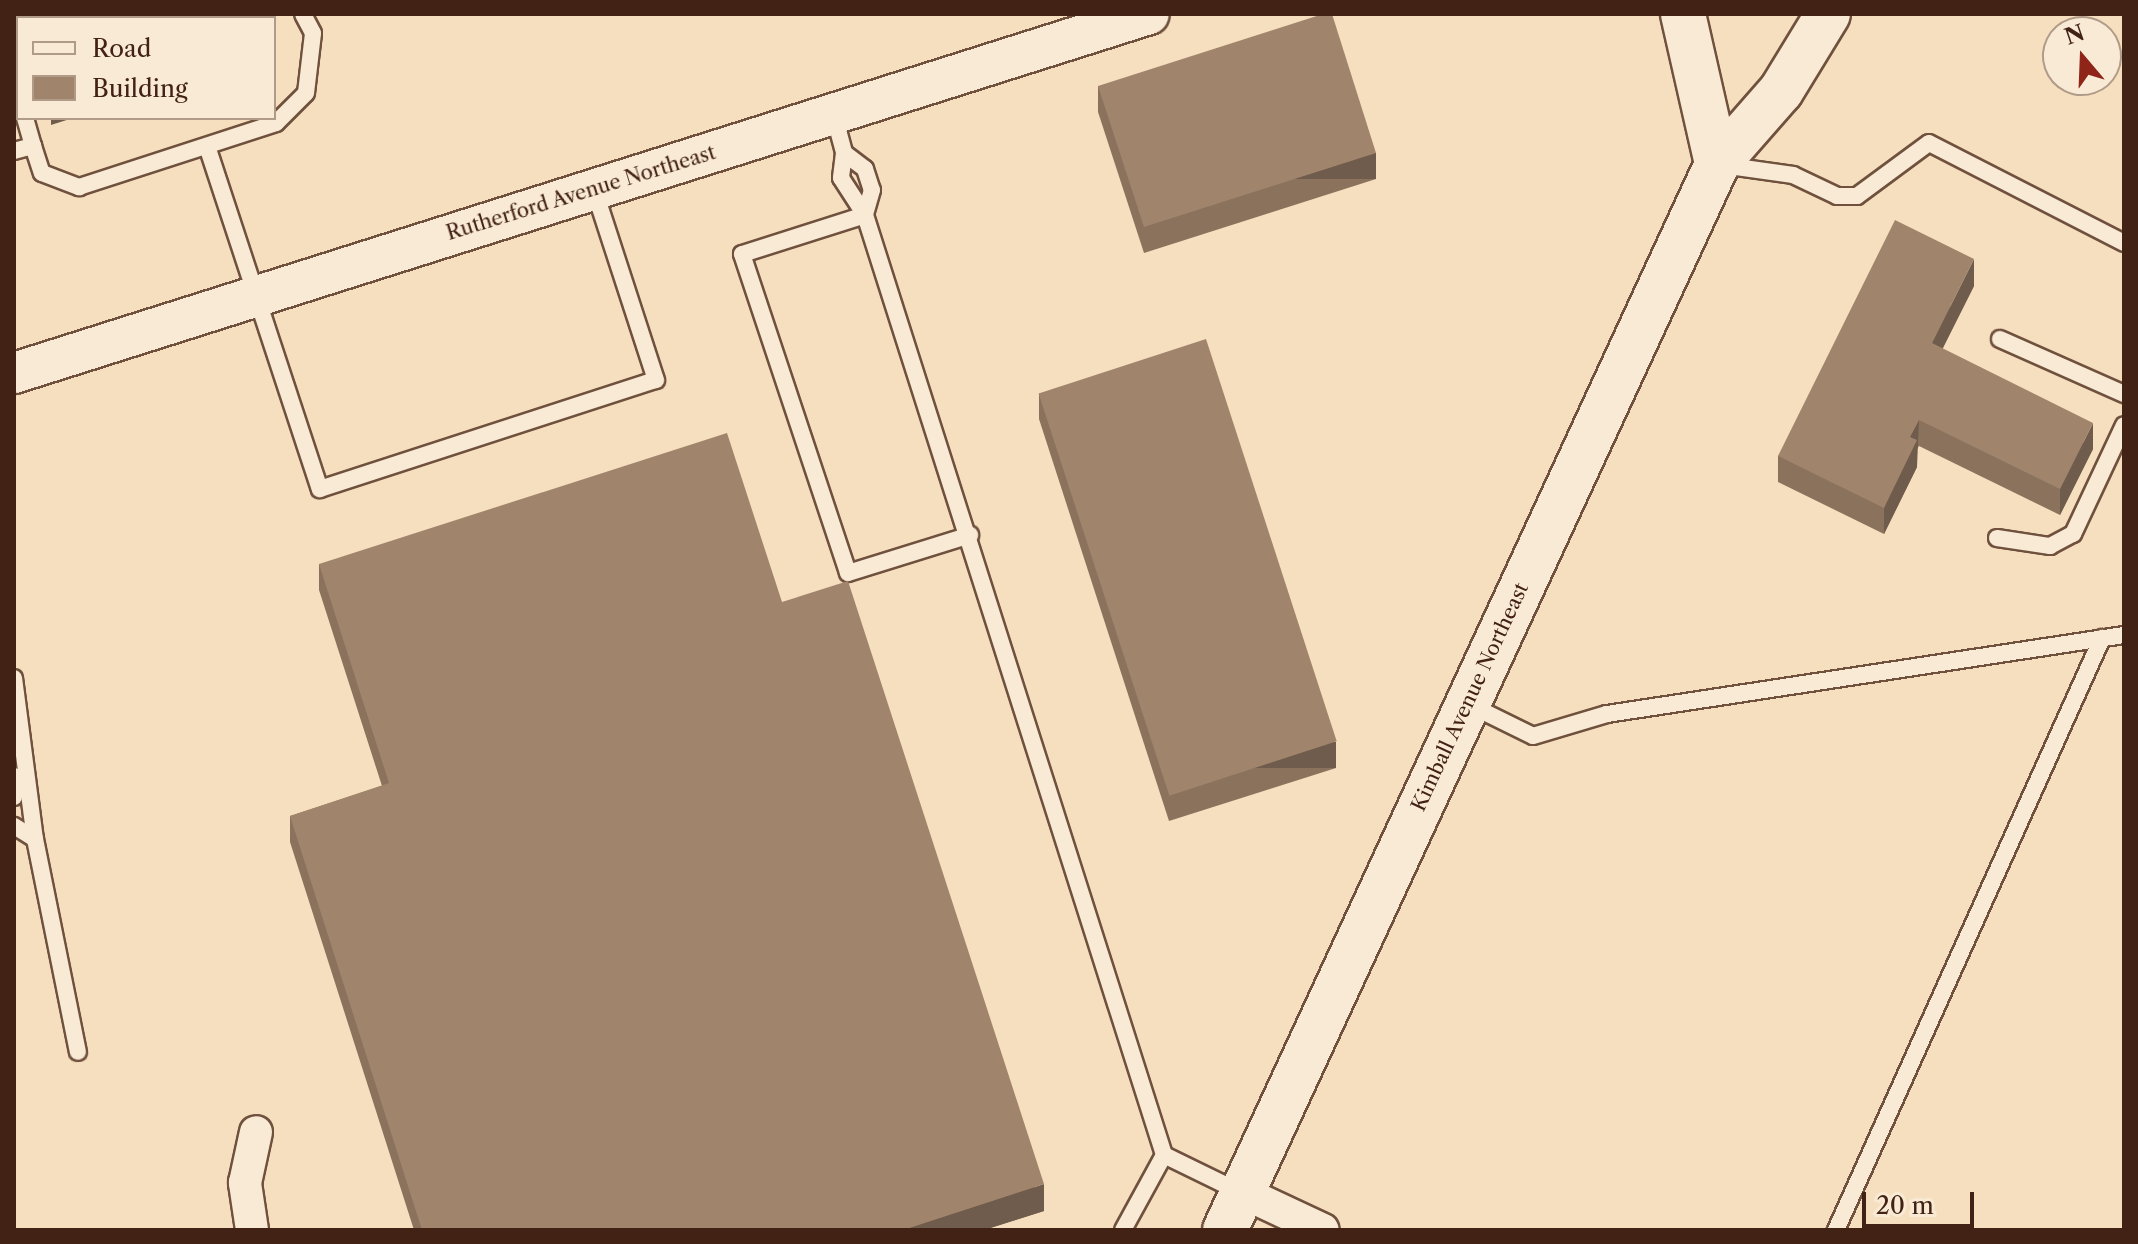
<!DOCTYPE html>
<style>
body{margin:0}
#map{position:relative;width:2138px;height:1244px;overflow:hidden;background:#f6dfbe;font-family:"Libre Caslon Text",serif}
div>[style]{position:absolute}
.roads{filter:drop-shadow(2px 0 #6f513e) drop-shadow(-2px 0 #6f513e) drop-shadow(0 2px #6f513e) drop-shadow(0 -2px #6f513e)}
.service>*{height:16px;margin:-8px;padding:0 8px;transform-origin:8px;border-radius:8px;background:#f9ead5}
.minor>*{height:32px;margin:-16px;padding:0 16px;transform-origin:16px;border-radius:16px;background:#f9ead5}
.tertiary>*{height:40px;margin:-20px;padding:0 20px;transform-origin:20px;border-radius:20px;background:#f9ead5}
.secondary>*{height:44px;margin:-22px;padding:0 22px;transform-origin:22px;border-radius:22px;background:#f9ead5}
.wall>*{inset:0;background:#8a725d}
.shaded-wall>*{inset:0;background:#705c4c;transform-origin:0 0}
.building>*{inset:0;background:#a0846c;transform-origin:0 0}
span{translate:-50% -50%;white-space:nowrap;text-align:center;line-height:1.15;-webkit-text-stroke:6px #f9ead5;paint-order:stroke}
.street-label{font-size:20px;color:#422214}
.frame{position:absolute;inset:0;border:16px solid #422214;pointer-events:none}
.legend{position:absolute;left:16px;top:16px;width:260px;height:104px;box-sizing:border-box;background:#f9ead5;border:2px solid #b09a88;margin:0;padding:10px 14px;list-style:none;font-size:24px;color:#422214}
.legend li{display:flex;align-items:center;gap:16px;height:40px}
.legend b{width:40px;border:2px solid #b09a88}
.north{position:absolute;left:2042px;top:16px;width:80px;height:80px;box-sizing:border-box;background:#f9ead5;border:2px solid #b09a88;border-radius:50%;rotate:341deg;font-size:22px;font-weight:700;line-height:32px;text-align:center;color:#422214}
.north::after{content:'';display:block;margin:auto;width:28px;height:36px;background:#8f2418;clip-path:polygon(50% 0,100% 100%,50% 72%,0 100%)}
.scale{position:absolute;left:1862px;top:1192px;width:112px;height:36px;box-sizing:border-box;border:4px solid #422214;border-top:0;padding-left:10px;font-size:24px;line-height:28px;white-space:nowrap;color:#422214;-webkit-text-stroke:6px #f9ead5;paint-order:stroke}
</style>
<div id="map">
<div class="roads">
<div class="service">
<i style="left:51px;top:14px;width:16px;rotate:14deg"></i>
<i style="left:251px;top:14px;width:4px;rotate:63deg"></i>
<i style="left:24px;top:18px;width:8px;rotate:-30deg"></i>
<i style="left:14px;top:78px;width:15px;rotate:74deg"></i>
<i style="left:834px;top:115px;width:39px;rotate:75deg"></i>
<i style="left:844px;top:153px;width:25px;rotate:97deg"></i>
<i style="left:841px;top:178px;width:44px;rotate:57deg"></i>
<i style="left:865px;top:215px;width:986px;rotate:72.35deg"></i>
<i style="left:1164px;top:1155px;width:85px;rotate:26deg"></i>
<i style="left:25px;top:118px;width:29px;rotate:74deg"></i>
<i style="left:208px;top:149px;width:358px;rotate:71.8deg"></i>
<i style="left:320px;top:489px;width:353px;rotate:-18deg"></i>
<i style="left:656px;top:380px;width:201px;rotate:-108deg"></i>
<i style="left:14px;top:151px;width:20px;rotate:-15deg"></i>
<i style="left:33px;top:146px;width:28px;rotate:72deg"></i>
<i style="left:42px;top:173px;width:40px;rotate:21deg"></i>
<i style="left:79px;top:187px;width:207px;rotate:-18deg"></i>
<i style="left:276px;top:123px;width:42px;rotate:-45deg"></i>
<i style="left:306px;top:93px;width:60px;rotate:-83.3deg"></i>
<i style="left:313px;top:33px;width:21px;rotate:-118deg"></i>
<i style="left:844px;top:153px;width:26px;rotate:37deg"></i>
<i style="left:865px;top:169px;width:22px;rotate:72deg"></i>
<i style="left:872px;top:190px;width:26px;rotate:106deg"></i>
<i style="left:1722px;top:165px;width:72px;rotate:8deg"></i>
<i style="left:1793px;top:175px;width:49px;rotate:25.5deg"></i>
<i style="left:1837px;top:196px;width:20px"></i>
<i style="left:1857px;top:196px;width:89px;rotate:-36.4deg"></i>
<i style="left:1929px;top:143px;width:219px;rotate:27.1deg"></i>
<i style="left:865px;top:215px;width:129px;rotate:162.4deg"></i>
<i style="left:742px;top:254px;width:336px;rotate:71.6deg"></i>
<i style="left:848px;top:573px;width:128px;rotate:-17.3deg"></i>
<i style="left:2000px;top:339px;width:136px;rotate:23.9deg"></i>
<i style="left:1997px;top:538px;width:54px;rotate:8.6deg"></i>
<i style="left:2050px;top:546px;width:26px;rotate:-28deg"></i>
<i style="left:2073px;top:534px;width:120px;rotate:-64.9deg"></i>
<i style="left:14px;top:678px;width:162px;rotate:82.6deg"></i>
<i style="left:35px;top:839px;width:25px;rotate:-148deg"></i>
<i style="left:1468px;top:704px;width:72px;rotate:26.2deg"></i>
<i style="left:1533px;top:736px;width:77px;rotate:-16.6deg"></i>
<i style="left:1607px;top:714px;width:523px;rotate:-8.69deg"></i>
<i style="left:14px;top:776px;width:21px;rotate:90deg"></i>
<i style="left:35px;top:839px;width:217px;rotate:78.6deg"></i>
<i style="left:1123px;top:1230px;width:85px;rotate:-61.3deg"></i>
<i style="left:1836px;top:1230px;width:649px;rotate:-65.8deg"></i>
</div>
<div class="minor">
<i style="left:1242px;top:1192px;width:89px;rotate:25.1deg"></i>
<i style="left:252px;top:1230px;width:48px;rotate:-98.5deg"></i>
<i style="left:245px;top:1183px;width:52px;rotate:-77.8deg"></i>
</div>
<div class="tertiary">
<i style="left:14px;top:373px;width:1190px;rotate:-17.55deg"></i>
</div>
<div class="secondary">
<i style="left:1683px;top:14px;width:154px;rotate:77.2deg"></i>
<i style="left:1225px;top:1230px;width:1174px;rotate:-65.22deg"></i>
<i style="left:1717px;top:164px;width:97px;rotate:-48.8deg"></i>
<i style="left:1781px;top:91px;width:90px;rotate:-58.6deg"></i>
</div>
</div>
<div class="wall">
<i style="clip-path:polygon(1098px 86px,1376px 179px,1144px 253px,1098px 112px)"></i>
<i style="clip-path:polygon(1974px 286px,1942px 349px,2093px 449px,2060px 515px,1919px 446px,1917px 449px,1917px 467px,1884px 534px,1778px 482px,1778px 456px)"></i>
<i style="clip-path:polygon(1039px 393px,1336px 768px,1169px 821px,1039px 419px)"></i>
<i style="clip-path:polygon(319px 564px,782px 602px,1044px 1211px,984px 1230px,414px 1230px,290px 842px,290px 816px,382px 786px,319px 590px)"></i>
</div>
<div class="shaded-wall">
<i style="clip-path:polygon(51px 118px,73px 118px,51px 125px)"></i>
<i style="left:1376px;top:153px;width:26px;height:244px;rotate:90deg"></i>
<i style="clip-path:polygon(1974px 259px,1974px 286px,1932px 370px,1932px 343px)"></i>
<i style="clip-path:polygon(1919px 420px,1917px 467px,1884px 534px,1884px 508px,1910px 437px)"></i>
<i style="clip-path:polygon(2093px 423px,2093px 449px,2060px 515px,2060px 489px)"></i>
<i style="left:1336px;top:742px;width:26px;height:175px;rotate:90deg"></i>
<i style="clip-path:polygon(1044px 1184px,1044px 1211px,984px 1230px,903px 1230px)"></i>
</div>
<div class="building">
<i style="left:80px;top:14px;width:132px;height:12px"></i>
<i style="clip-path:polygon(1323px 14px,1332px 14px,1376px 153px,1144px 227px,1098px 86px)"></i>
<i style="clip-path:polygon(1895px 220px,1974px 259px,1932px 343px,2093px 423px,2060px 489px,1919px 420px,1910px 437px,1917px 440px,1884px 508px,1778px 456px)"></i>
<i style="left:1206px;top:339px;width:423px;height:176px;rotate:72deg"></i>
<i style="clip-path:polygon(727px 433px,782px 602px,848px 581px,1044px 1184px,903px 1230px,422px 1230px,290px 816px,389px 783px,319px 564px)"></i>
</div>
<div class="street-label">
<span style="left:581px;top:193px;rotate:-17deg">Rutherford Avenue Northeast</span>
<span style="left:1470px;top:697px;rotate:-65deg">Kimball Avenue Northeast</span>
</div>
<div class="frame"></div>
<ul class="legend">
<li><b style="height:10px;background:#f9ead5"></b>Road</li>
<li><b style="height:22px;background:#a0846c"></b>Building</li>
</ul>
<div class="north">N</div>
<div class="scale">20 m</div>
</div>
